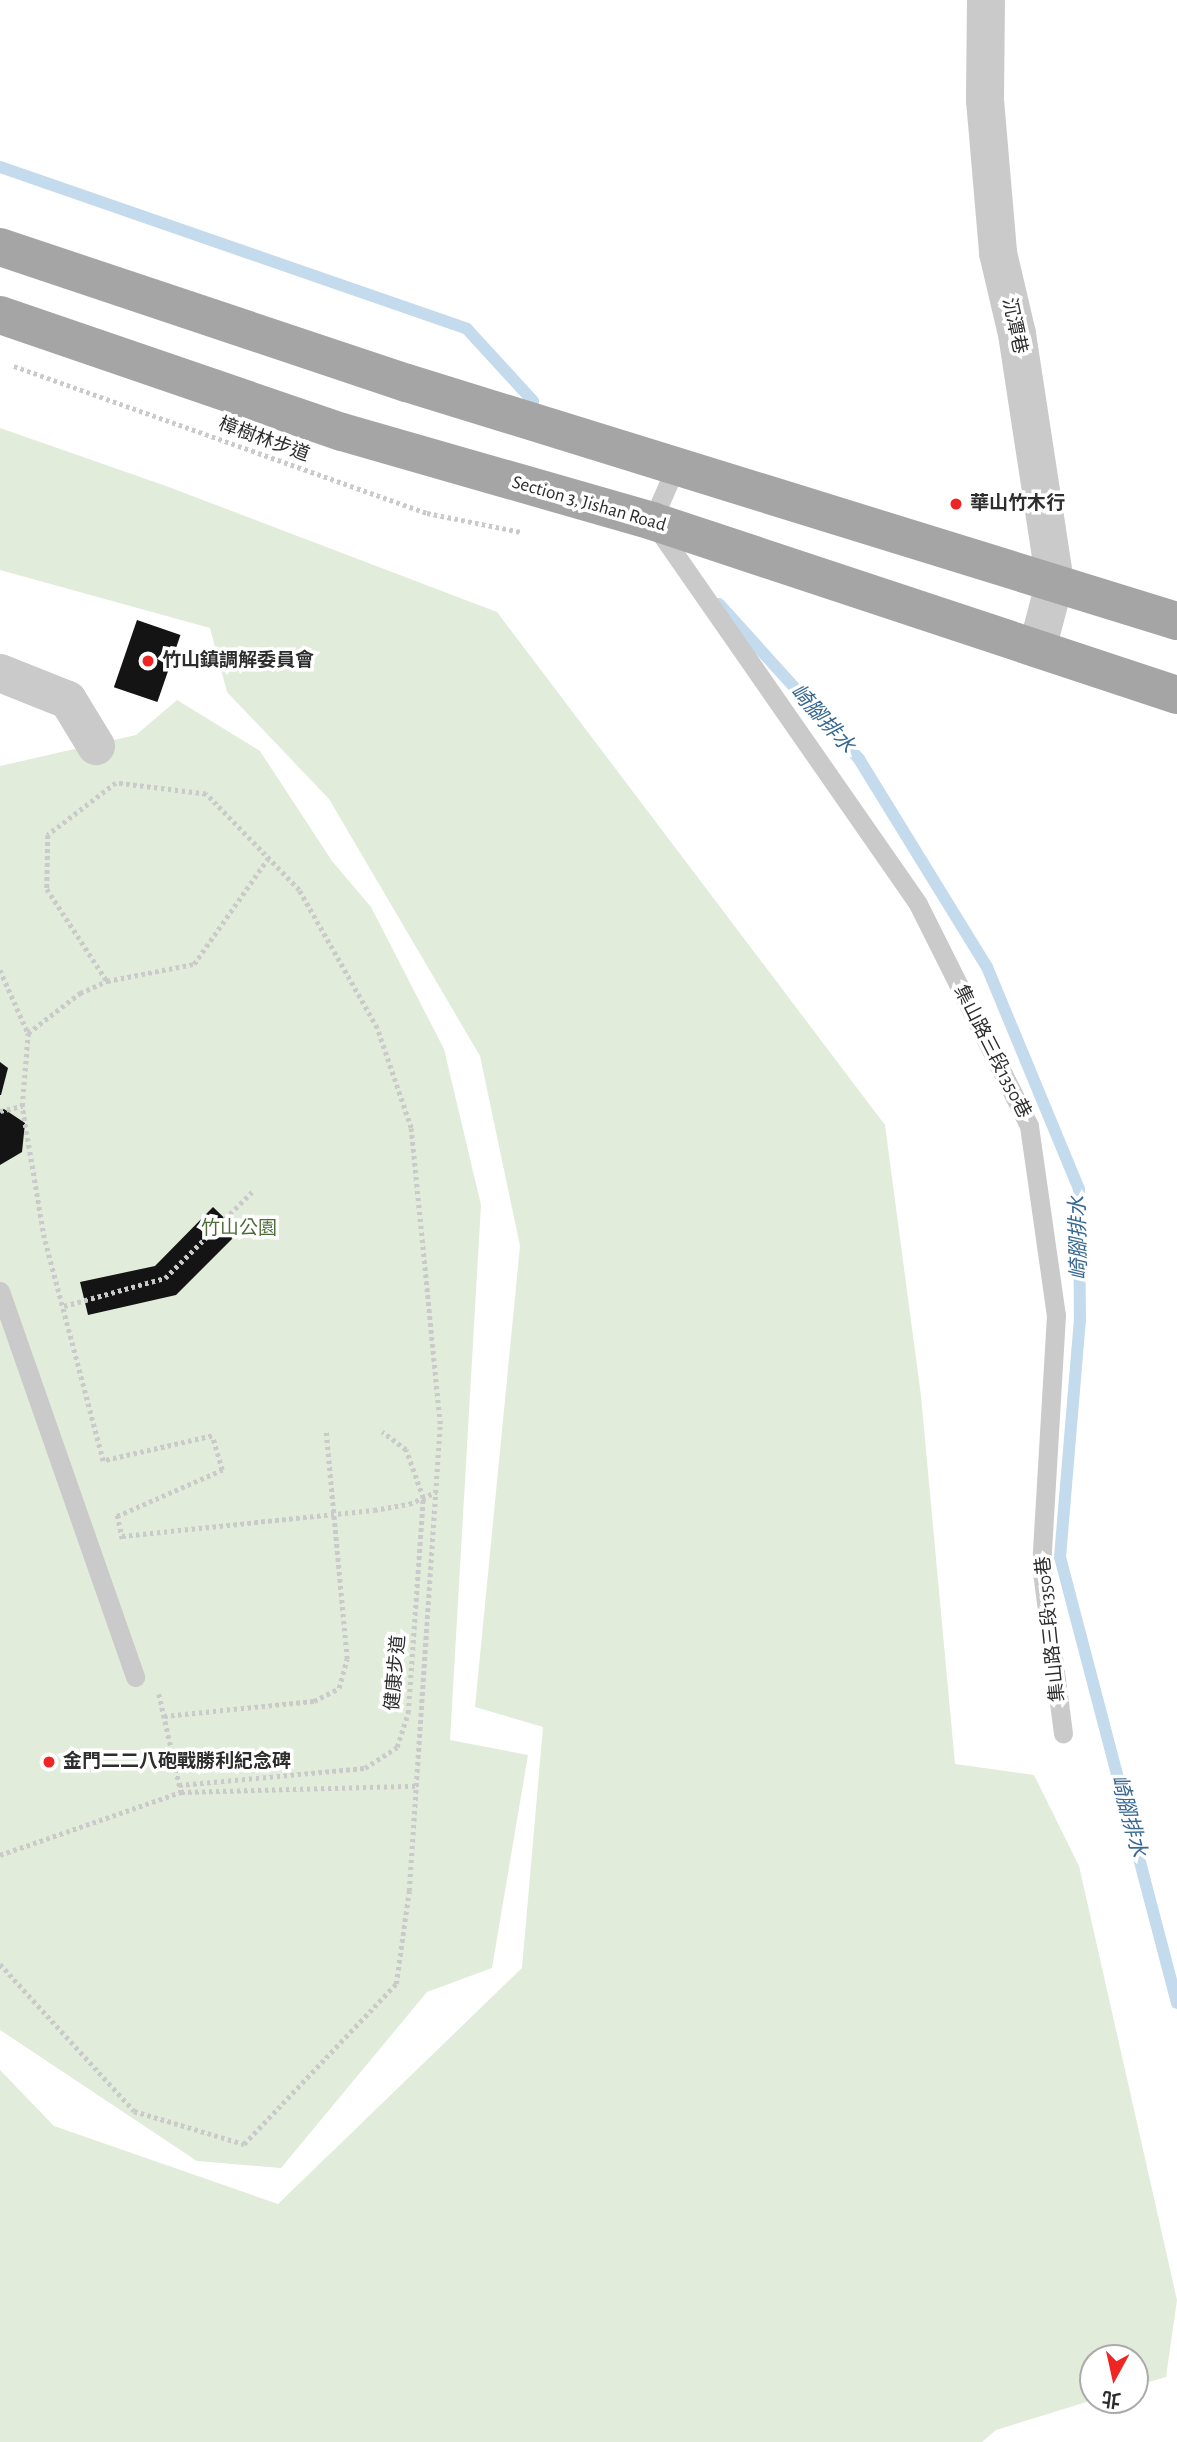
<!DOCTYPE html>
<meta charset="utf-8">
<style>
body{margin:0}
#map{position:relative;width:1177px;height:2442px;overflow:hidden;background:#fff;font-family:"Alegreya Sans","Noto Sans TC",sans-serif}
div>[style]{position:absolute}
.green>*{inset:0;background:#e2ecda}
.stream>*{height:12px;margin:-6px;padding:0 6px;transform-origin:6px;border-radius:6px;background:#c4daed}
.building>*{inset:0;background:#141414;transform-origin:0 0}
.path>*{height:4.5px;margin-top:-2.25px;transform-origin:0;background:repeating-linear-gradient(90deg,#cacaca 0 3.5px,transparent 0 7px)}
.lane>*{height:19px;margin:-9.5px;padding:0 9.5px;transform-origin:9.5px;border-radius:9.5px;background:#cacaca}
.street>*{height:38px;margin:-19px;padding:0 19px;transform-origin:19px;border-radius:19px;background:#cacaca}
.primary>*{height:38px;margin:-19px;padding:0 19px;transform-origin:19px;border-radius:19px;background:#a5a5a5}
.dots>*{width:19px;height:19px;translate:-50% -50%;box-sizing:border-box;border:4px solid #fff;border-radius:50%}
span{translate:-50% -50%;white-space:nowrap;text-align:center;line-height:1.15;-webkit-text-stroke:7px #fff;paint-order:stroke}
.street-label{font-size:19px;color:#2d2d2d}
.poi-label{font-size:19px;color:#2d2d2d;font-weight:700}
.left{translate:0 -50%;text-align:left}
.park-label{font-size:19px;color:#4c6b38}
.water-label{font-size:21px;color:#376994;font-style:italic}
.north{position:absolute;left:1079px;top:2344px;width:70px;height:70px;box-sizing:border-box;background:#fff;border:2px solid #ababab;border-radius:50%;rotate:188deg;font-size:19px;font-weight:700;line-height:28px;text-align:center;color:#2d2d2d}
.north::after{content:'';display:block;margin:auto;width:24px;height:32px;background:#ef2424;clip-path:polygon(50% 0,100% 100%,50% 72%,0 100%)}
</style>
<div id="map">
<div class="green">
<i style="clip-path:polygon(0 428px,166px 486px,497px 612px,885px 1125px,921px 1396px,955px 1764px,1034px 1775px,1079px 1866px,1177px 2300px,1166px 2377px,1135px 2386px,1135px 2358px,1093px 2358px,1093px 2400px,996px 2430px,982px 2442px,0 2442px,0 2070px,54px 2126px,278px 2204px,522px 1968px,543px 1727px,475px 1707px,520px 1246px,480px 1056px,329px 799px,227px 692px,210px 628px,0 570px)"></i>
<i style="clip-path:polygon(177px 700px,260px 751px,332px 861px,371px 907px,444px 1049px,481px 1205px,450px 1740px,528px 1755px,492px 1968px,427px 1992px,281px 2168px,197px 2161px,0 2030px,0 766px,136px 735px)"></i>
</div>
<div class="stream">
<i style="left:0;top:167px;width:494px;rotate:19.1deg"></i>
<i style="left:467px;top:329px;width:98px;rotate:47.5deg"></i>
<i style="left:719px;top:604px;width:209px;rotate:47.9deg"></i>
<i style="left:859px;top:759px;width:244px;rotate:58.4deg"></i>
<i style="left:987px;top:967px;width:240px;rotate:67.5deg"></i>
<i style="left:1079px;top:1189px;width:130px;rotate:89.6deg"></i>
<i style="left:1080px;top:1319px;width:239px;rotate:94.8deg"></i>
<i style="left:1060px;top:1557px;width:461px;rotate:75.3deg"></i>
</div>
<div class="building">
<i style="left:137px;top:620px;width:46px;height:71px;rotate:19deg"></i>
<i style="clip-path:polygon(0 1062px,8px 1068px,1px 1095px,0 1095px)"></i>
<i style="clip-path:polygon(4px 1109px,25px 1123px,22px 1152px,0 1165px,0 1111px)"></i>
<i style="clip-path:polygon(213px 1207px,239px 1232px,176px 1295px,88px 1315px,80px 1282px,155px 1266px)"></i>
</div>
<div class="path">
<i style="left:14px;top:366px;width:438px;rotate:19.6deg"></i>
<i style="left:427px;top:513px;width:96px;rotate:11.4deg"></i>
<i style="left:0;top:970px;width:69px;rotate:66deg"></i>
<i style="left:0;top:1111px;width:23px;rotate:-13deg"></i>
<i style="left:64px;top:1306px;width:105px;rotate:-15.5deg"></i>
<i style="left:165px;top:1278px;width:124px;rotate:-44.7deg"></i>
<i style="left:122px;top:1536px;width:253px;rotate:-5.9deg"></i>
<i style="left:374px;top:1510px;width:36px;rotate:-10deg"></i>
<i style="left:409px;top:1504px;width:30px;rotate:-24deg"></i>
<i style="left:122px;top:1539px;width:24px;rotate:-102deg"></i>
<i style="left:117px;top:1516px;width:115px;rotate:-23.7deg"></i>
<i style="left:222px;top:1470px;width:35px;rotate:-106deg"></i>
<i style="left:212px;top:1436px;width:112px;rotate:167.1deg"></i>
<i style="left:103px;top:1461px;width:231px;rotate:-104.8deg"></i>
<i style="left:44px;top:1238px;width:134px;rotate:-99.5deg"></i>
<i style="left:22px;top:1106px;width:73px;rotate:-85.3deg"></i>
<i style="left:28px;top:1033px;width:66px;rotate:-37.6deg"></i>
<i style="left:80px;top:993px;width:30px;rotate:-24deg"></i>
<i style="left:107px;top:981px;width:89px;rotate:-11.1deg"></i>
<i style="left:194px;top:964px;width:131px;rotate:-55deg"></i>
<i style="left:159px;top:1694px;width:100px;rotate:77.3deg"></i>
<i style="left:164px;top:1716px;width:151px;rotate:-5.7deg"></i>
<i style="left:314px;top:1701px;width:28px;rotate:-27deg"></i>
<i style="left:339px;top:1688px;width:30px;rotate:-75deg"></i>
<i style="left:347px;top:1659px;width:228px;rotate:-95.3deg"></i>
<i style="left:179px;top:1785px;width:187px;rotate:-5.2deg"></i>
<i style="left:365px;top:1768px;width:38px;rotate:-33deg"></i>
<i style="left:397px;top:1747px;width:36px;rotate:-72deg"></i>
<i style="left:408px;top:1713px;width:216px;rotate:-86deg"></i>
<i style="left:423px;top:1498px;width:51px;rotate:-109.5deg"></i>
<i style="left:406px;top:1450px;width:30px;rotate:-143deg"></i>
<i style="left:0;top:1855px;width:192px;rotate:-19.2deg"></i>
<i style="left:181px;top:1792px;width:235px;rotate:-1.5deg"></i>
<i style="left:0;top:1964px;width:199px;rotate:47.6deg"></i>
<i style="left:134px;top:2111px;width:115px;rotate:16.7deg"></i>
<i style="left:244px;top:2144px;width:221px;rotate:-46.5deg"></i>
<i style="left:396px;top:1984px;width:94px;rotate:-82deg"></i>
<i style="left:409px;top:1891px;width:468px;rotate:-86.2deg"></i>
<i style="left:440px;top:1424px;width:297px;rotate:-95.6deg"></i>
<i style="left:411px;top:1128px;width:106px;rotate:-108.8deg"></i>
<i style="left:377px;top:1028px;width:159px;rotate:-119.5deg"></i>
<i style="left:299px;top:890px;width:134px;rotate:-134.1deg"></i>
<i style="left:206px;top:794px;width:91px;rotate:-173deg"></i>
<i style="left:116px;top:783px;width:86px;rotate:142.6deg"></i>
<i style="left:48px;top:835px;width:54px;rotate:91.1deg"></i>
<i style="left:47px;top:889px;width:110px;rotate:56.9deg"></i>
</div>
<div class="lane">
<i style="left:677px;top:464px;width:62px;rotate:113.7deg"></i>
<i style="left:652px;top:521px;width:466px;rotate:55.2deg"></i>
<i style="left:918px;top:904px;width:248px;rotate:63.4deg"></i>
<i style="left:1029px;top:1126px;width:191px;rotate:81.9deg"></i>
<i style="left:1056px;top:1315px;width:249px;rotate:93.4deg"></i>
<i style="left:1041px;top:1564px;width:171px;rotate:82.6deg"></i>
<i style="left:0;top:1291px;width:409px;rotate:70.7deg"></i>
</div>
<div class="street">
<i style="left:986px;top:0;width:100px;rotate:90.6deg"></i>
<i style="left:985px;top:100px;width:154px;rotate:85.1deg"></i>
<i style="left:998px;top:253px;width:83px;rotate:76.8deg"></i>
<i style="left:1017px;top:334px;width:250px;rotate:81.3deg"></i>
<i style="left:1055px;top:581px;width:70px;rotate:104.8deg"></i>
<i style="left:0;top:673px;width:73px;rotate:21.7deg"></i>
<i style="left:68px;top:700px;width:54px;rotate:58.7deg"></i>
</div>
<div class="primary">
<i style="left:0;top:247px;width:429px;rotate:18.5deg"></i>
<i style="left:407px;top:383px;width:806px;rotate:17.18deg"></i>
<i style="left:0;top:315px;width:361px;rotate:18.9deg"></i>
<i style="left:342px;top:432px;width:323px;rotate:16deg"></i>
<i style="left:652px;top:521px;width:553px;rotate:18.34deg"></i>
</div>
<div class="dots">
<i style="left:956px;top:504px;background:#ef2424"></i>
<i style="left:148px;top:661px;background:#ef2424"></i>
<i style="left:49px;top:1762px;background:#ef2424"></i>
</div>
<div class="street-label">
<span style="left:1014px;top:326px;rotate:78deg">沉潭巷</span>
<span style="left:264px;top:440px;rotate:20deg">樟樹林步道</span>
<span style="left:589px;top:504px;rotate:16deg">Section 3, Jishan Road</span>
<span style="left:992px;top:1052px;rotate:63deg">集山路三段1350巷</span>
<span style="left:1051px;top:1629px;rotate:-96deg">集山路三段1350巷</span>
<span style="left:396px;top:1673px;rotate:-85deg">健康步道</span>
</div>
<div class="poi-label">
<span class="left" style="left:970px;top:504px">華山竹木行</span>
<span class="left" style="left:162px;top:661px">竹山鎮調解委員會</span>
<span class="left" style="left:63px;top:1762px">金門二二八砲戰勝利紀念碑</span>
</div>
<div class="park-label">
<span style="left:239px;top:1229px">竹山公園</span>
</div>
<div class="water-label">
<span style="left:822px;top:719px;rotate:48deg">崎腳排水</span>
<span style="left:1079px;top:1238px;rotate:-91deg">崎腳排水</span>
<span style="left:1128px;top:1816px;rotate:75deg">崎腳排水</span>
</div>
<div class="north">北</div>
</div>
